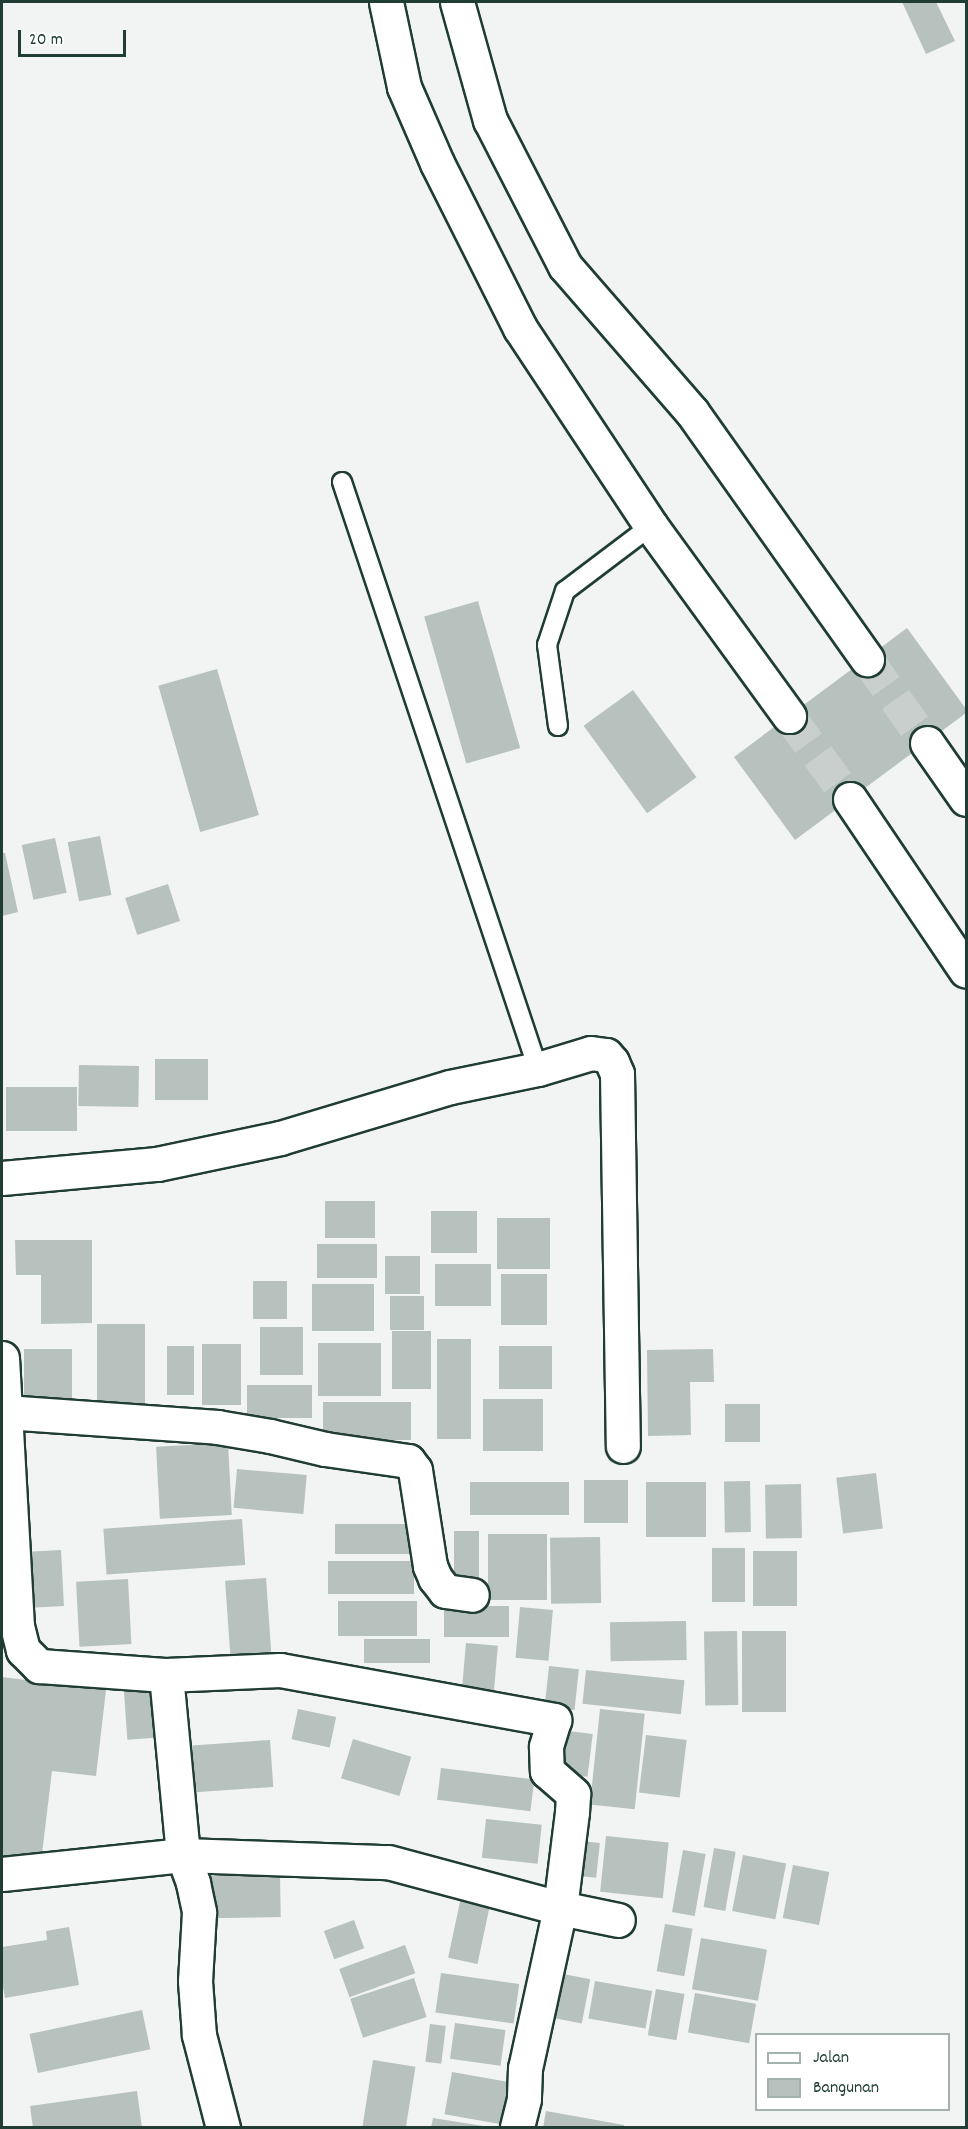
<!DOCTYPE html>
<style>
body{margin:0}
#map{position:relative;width:968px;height:2129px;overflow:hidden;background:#f2f3f3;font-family:Dekko,sans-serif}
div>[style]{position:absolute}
.building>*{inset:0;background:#b7c1bd;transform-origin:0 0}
.highway-tunnel>*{height:33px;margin-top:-16.5px;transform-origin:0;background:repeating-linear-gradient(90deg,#c8cfcd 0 33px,transparent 0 49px)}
.roads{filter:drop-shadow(2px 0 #1f3d34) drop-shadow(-2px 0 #1f3d34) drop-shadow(0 2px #1f3d34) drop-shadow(0 -2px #1f3d34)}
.lane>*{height:18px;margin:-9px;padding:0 9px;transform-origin:9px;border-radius:9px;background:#fff}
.street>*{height:33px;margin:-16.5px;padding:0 16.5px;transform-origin:16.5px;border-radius:16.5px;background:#fff}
.highway>*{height:33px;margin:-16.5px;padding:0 16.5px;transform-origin:16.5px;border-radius:16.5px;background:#fff}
span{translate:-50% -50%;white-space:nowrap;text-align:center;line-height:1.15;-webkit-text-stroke:4.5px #fff;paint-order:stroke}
.frame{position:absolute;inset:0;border:3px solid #1f3d34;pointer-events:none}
.legend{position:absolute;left:755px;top:2033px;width:195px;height:78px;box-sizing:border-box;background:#fff;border:2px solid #a5b1ae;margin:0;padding:8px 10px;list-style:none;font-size:18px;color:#1f3d34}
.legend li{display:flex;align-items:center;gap:12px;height:30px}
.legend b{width:30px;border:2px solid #a5b1ae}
.scale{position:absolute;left:18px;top:30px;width:108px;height:27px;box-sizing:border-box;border:3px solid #1f3d34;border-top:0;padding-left:8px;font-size:18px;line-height:21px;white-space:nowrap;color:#1f3d34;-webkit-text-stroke:4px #fff;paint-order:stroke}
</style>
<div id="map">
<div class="building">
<i style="clip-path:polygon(902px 2px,936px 2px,955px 41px,926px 54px)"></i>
<i style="left:478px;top:601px;width:153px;height:56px;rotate:74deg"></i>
<i style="clip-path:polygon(907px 628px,966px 709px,966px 713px,795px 840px,734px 757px)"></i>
<i style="left:217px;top:669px;width:152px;height:61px;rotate:74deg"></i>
<i style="left:633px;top:690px;width:108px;height:61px;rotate:54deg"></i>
<i style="left:100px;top:836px;width:60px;height:33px;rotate:79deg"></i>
<i style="left:55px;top:838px;width:56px;height:34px;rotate:78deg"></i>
<i style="clip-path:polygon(2px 853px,5px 853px,18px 912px,2px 916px)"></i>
<i style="left:168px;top:884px;width:39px;height:45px;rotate:72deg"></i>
<i style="left:155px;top:1059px;width:53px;height:41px"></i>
<i style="left:79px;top:1065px;width:60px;height:41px;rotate:1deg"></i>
<i style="left:6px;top:1087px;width:71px;height:44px"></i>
<i style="left:325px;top:1201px;width:50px;height:37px"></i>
<i style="left:431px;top:1211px;width:46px;height:42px"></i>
<i style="left:497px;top:1218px;width:53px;height:51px"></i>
<i style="clip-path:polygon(15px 1240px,92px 1240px,92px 1323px,41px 1324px,41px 1275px,16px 1275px)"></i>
<i style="left:317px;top:1244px;width:60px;height:34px"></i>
<i style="left:385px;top:1256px;width:35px;height:38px"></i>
<i style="left:435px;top:1264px;width:56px;height:42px"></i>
<i style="left:501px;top:1274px;width:46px;height:51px"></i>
<i style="left:253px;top:1281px;width:34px;height:38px"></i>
<i style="left:312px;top:1284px;width:62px;height:47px"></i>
<i style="left:390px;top:1296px;width:34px;height:34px"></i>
<i style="left:145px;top:1324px;width:92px;height:48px;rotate:90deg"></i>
<i style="left:260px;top:1327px;width:43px;height:48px"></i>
<i style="left:392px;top:1331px;width:39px;height:58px"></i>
<i style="left:437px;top:1339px;width:34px;height:100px"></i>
<i style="left:318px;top:1343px;width:63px;height:53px"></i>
<i style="left:241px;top:1344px;width:61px;height:39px;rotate:90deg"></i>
<i style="left:194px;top:1346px;width:49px;height:27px;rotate:90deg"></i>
<i style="left:499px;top:1346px;width:53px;height:43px"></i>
<i style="left:24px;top:1349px;width:48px;height:56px"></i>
<i style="clip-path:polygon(713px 1349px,714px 1382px,690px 1382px,691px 1435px,648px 1436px,647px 1350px)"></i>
<i style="left:247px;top:1385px;width:65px;height:33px"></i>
<i style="left:483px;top:1399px;width:60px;height:52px"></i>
<i style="left:323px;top:1402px;width:88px;height:38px"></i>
<i style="left:725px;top:1404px;width:35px;height:38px"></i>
<i style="left:228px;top:1443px;width:72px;height:72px;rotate:87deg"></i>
<i style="left:237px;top:1469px;width:70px;height:39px;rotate:5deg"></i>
<i style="left:876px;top:1473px;width:56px;height:40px;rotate:83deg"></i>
<i style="left:584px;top:1480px;width:44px;height:43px"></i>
<i style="left:750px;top:1481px;width:51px;height:26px;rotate:89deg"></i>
<i style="left:470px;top:1482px;width:99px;height:33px"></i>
<i style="left:646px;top:1482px;width:60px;height:55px"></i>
<i style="left:801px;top:1484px;width:54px;height:36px;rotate:89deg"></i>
<i style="left:242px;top:1519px;width:46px;height:139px;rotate:86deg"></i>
<i style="left:418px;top:1524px;width:30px;height:83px;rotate:90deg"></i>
<i style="left:454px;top:1531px;width:25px;height:56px"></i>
<i style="left:488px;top:1534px;width:59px;height:66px"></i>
<i style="left:600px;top:1537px;width:66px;height:50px;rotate:89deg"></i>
<i style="left:712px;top:1548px;width:33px;height:54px"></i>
<i style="left:61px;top:1550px;width:56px;height:33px;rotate:87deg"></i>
<i style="left:797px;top:1551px;width:55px;height:44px;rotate:90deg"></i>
<i style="left:328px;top:1561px;width:86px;height:33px"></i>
<i style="left:266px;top:1578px;width:74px;height:41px;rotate:86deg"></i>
<i style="left:128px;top:1579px;width:65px;height:52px;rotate:87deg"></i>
<i style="left:338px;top:1601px;width:79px;height:35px"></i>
<i style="left:444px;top:1606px;width:65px;height:31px"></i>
<i style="left:520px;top:1607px;width:33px;height:51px;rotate:5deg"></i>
<i style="left:686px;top:1621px;width:39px;height:76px;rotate:89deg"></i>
<i style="left:737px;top:1631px;width:74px;height:33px;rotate:89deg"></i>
<i style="left:742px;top:1631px;width:44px;height:81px"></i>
<i style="left:364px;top:1639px;width:66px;height:24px"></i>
<i style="left:466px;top:1643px;width:32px;height:53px;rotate:5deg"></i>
<i style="left:549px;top:1666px;width:30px;height:41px;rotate:6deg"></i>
<i style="left:586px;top:1670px;width:99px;height:34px;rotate:6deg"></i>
<i style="left:164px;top:1676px;width:61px;height:41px;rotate:86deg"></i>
<i style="clip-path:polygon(2px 1677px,106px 1690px,96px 1776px,52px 1771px,41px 1862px,2px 1856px)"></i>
<i style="left:298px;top:1709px;width:39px;height:31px;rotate:12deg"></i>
<i style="left:600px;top:1709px;width:45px;height:96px;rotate:6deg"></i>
<i style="left:560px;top:1730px;width:33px;height:43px;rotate:7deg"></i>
<i style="left:646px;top:1735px;width:41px;height:58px;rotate:7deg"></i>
<i style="left:353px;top:1739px;width:61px;height:41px;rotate:17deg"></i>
<i style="left:270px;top:1740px;width:47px;height:78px;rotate:86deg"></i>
<i style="left:441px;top:1768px;width:94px;height:32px;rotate:7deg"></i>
<i style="left:486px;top:1819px;width:56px;height:39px;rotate:6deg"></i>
<i style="left:606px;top:1836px;width:63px;height:56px;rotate:6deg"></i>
<i style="left:571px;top:1840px;width:29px;height:35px;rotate:6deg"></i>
<i style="left:714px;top:1848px;width:22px;height:60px;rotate:10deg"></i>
<i style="left:683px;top:1850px;width:23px;height:63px;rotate:10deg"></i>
<i style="left:743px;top:1855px;width:44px;height:57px;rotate:11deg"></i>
<i style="left:793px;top:1865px;width:37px;height:54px;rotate:11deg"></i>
<i style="left:280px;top:1875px;width:42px;height:72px;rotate:89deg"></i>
<i style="left:461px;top:1897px;width:30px;height:62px;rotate:12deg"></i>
<i style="left:354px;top:1920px;width:30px;height:32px;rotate:70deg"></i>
<i style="left:665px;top:1924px;width:28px;height:48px;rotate:10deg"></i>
<i style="clip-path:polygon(69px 1927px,79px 1985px,5px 1998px,2px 1981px,2px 1947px,47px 1940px,46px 1931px)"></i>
<i style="left:701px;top:1938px;width:67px;height:52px;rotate:10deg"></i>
<i style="left:405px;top:1945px;width:30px;height:70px;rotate:70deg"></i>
<i style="left:553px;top:1972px;width:38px;height:45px;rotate:11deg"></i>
<i style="left:441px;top:1973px;width:79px;height:40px;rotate:8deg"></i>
<i style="left:414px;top:1978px;width:41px;height:67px;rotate:72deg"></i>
<i style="left:595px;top:1981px;width:58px;height:38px;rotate:10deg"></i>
<i style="left:656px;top:1989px;width:29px;height:47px;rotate:10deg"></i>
<i style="left:695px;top:1993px;width:62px;height:40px;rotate:10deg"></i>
<i style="left:142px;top:2010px;width:40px;height:115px;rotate:78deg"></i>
<i style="left:455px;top:2023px;width:51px;height:36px;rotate:8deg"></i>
<i style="left:430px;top:2024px;width:16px;height:38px;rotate:7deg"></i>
<i style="left:373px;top:2060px;width:43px;height:68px;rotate:9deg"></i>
<i style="left:452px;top:2072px;width:62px;height:43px;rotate:10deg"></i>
<i style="clip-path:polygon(137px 2091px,142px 2128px,33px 2128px,30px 2106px)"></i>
<i style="clip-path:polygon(546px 2111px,624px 2125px,624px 2128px,543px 2128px)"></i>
<i style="clip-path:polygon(433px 2118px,483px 2126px,483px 2128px,431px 2128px)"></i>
</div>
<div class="highway-tunnel">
<i style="left:867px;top:659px;width:103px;rotate:54.5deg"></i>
<i style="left:789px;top:716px;width:103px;rotate:53.7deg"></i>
</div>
<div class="roads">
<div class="lane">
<i style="left:342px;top:482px;width:619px;rotate:71.54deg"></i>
<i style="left:558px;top:726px;width:82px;rotate:-97.7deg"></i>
<i style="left:547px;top:645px;width:57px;rotate:-71.6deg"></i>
<i style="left:565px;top:591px;width:108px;rotate:-37.1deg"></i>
</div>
<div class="street">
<i style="left:2px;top:1178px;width:156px;rotate:-5.2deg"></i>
<i style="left:157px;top:1164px;width:126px;rotate:-11.9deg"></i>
<i style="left:280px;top:1138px;width:177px;rotate:-16.7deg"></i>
<i style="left:450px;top:1087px;width:90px;rotate:-11.6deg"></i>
<i style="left:538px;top:1069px;width:55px;rotate:-16.8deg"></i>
<i style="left:591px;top:1053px;width:15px;rotate:8deg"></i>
<i style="left:606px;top:1055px;width:9px;rotate:49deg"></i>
<i style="left:612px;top:1062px;width:13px;rotate:67deg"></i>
<i style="left:617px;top:1074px;width:372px;rotate:89.1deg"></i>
<i style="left:2px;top:1358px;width:268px;rotate:86.8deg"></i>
<i style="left:17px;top:1626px;width:25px;rotate:76deg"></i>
<i style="left:23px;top:1650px;width:23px;rotate:45deg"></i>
<i style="left:39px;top:1666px;width:127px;rotate:4.1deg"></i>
<i style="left:166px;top:1675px;width:181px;rotate:84.6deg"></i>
<i style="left:183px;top:1855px;width:30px;rotate:70deg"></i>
<i style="left:193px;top:1883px;width:30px;rotate:78deg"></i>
<i style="left:199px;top:1912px;width:69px;rotate:93.3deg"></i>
<i style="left:195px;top:1981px;width:54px;rotate:85.8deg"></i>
<i style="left:199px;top:2035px;width:96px;rotate:75.5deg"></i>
<i style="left:5px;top:1412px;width:213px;rotate:4deg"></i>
<i style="left:217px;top:1427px;width:54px;rotate:9.6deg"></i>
<i style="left:270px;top:1436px;width:57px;rotate:13.3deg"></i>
<i style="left:325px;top:1449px;width:84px;rotate:8.2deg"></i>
<i style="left:408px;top:1461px;width:11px;rotate:52deg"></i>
<i style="left:415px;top:1470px;width:97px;rotate:81.1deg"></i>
<i style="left:430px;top:1566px;width:13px;rotate:67deg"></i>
<i style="left:435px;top:1578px;width:16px;rotate:52deg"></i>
<i style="left:445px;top:1591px;width:27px;rotate:8deg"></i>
<i style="left:166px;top:1675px;width:114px;rotate:-2.5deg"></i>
<i style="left:280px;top:1670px;width:279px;rotate:10.3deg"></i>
<i style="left:554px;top:1720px;width:28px;rotate:107deg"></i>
<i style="left:546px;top:1747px;width:24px;rotate:88deg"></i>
<i style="left:547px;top:1771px;width:35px;rotate:41deg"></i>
<i style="left:573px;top:1794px;width:18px;rotate:93deg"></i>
<i style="left:572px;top:1812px;width:97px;rotate:97.1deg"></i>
<i style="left:560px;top:1908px;width:164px;rotate:102.3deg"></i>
<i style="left:525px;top:2068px;width:31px;rotate:92deg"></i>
<i style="left:524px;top:2099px;width:30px;rotate:104deg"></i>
<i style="left:2px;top:1874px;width:182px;rotate:-6deg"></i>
<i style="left:183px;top:1855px;width:205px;rotate:2deg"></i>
<i style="left:388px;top:1862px;width:178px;rotate:15deg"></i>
<i style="left:560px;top:1908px;width:59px;rotate:11.7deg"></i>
</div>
<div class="highway">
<i style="left:386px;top:2px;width:87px;rotate:78deg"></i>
<i style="left:404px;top:87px;width:83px;rotate:66.5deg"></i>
<i style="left:437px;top:163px;width:185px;rotate:63.3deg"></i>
<i style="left:520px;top:328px;width:237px;rotate:56.5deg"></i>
<i style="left:651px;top:526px;width:235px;rotate:54deg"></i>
<i style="left:457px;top:2px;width:123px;rotate:74.4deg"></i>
<i style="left:490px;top:120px;width:164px;rotate:62.8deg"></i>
<i style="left:565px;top:266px;width:194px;rotate:49deg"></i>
<i style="left:692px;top:412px;width:303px;rotate:54.7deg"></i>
<i style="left:927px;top:743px;width:68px;rotate:55.1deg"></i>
<i style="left:850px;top:799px;width:207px;rotate:56deg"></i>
</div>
</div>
<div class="frame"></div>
<ul class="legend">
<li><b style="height:8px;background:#fff"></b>Jalan</li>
<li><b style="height:16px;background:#b7c1bd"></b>Bangunan</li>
</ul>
<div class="scale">20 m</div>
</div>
